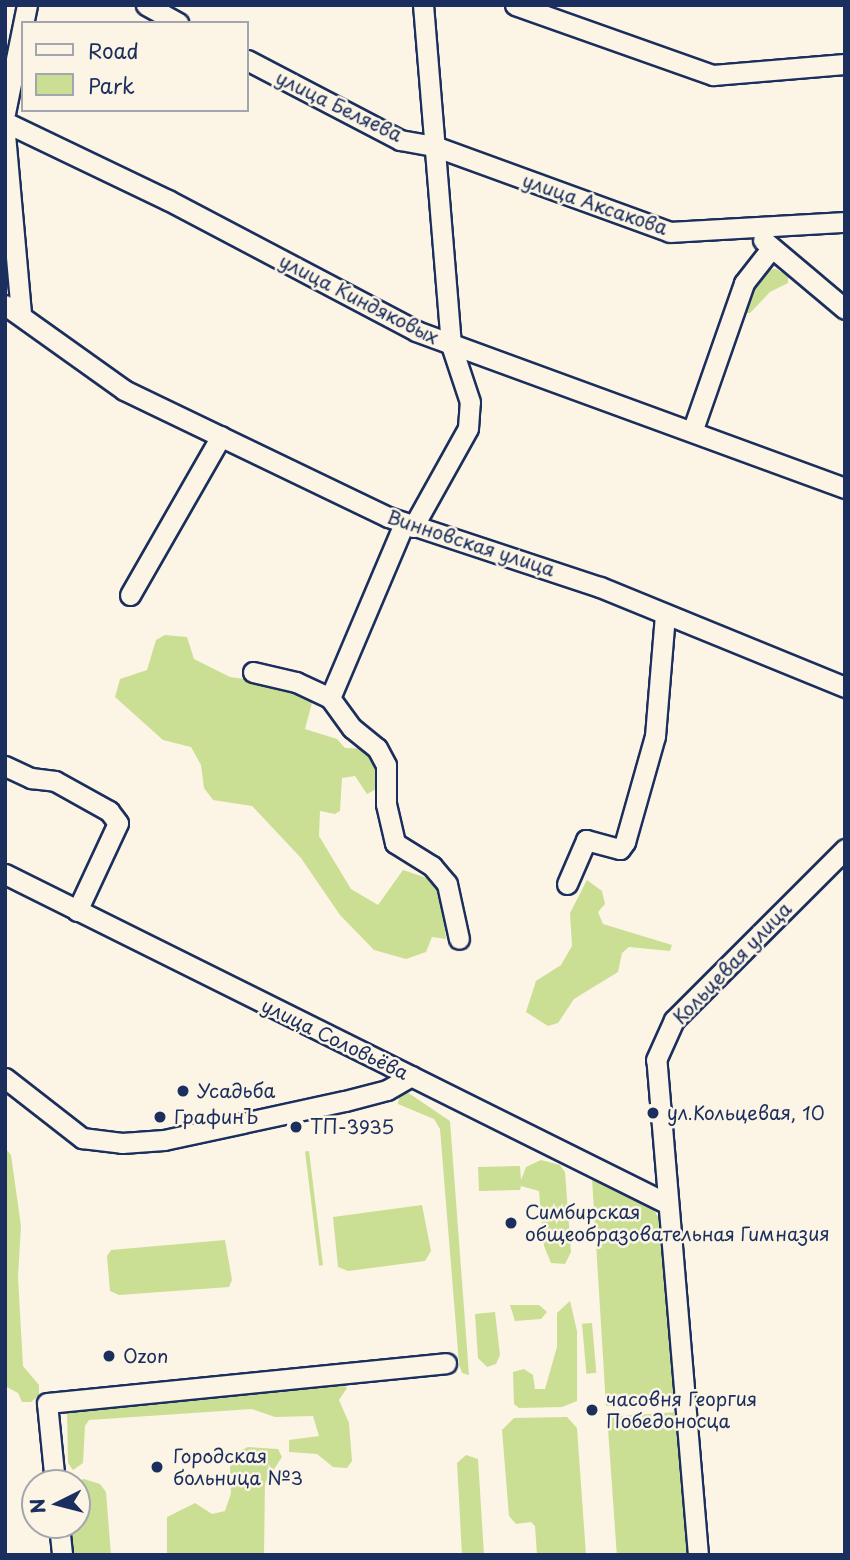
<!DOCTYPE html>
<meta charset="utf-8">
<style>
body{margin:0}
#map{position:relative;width:850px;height:1560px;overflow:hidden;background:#fcf5e5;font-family:"Playpen Sans",sans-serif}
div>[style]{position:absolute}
.green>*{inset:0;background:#cadf94;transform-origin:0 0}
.roads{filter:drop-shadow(2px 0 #1b2f5e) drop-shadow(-2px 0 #1b2f5e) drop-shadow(0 2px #1b2f5e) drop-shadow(0 -2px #1b2f5e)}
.minor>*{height:19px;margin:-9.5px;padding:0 9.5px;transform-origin:9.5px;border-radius:9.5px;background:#fcf5e5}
.dots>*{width:19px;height:19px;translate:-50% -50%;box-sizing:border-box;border:4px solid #fcf5e5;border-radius:50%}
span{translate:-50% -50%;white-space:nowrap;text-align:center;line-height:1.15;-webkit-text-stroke:5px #fcf5e5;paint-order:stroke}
.street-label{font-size:19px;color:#1b2f5e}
.poi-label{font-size:19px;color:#1b2f5e}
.left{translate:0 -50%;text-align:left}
.frame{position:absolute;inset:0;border:7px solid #1b2f5e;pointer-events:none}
.legend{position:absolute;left:21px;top:21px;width:228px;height:91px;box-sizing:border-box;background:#fcf5e5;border:2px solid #a2a6af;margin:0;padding:9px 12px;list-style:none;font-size:21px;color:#1b2f5e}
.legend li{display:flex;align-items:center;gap:14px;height:35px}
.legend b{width:35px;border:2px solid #a2a6af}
.north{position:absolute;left:21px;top:1469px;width:70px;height:70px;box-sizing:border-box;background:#fcf5e5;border:2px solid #a2a6af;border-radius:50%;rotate:264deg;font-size:19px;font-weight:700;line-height:28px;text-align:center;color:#1b2f5e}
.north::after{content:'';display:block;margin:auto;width:24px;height:32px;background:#1b2f5e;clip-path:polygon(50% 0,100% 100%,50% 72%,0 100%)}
</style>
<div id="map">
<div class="green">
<i style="clip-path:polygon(776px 269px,788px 276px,788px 283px,770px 292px,750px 313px,741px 313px,741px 301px,764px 270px)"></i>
<i style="clip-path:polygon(165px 635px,187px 637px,194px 659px,230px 677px,291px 686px,313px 699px,305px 729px,337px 739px,345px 748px,374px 749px,380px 787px,367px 794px,355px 776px,342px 778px,340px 811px,335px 814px,320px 811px,319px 836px,351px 889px,378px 905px,403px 870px,427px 878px,441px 896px,446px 939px,432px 937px,426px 952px,406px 959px,374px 950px,340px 915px,301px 858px,252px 806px,213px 800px,204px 788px,201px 765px,191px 747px,163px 740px,115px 697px,120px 679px,147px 670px,156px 640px)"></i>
<i style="clip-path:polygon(587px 880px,602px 891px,605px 904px,598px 912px,603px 924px,672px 945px,670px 951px,629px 947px,622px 953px,618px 972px,574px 999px,558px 1023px,548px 1026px,526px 1012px,536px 981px,561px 965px,572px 946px,570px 913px)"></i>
<i style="clip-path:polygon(400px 1092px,407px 1092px,450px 1121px,469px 1375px,462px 1373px,459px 1364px,440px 1129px,434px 1119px,398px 1104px)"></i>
<i style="clip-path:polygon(5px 1148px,11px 1155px,21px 1226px,18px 1277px,23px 1366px,39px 1385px,39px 1395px,31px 1402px,22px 1402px,18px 1393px,5px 1386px)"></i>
<i style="left:309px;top:1151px;width:115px;height:4px;rotate:83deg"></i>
<i style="clip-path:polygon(541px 1160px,560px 1165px,565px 1172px,571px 1252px,565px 1264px,551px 1263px,544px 1246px,539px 1191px,521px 1186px,520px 1190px,479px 1191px,478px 1167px,520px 1166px,521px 1180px,526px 1167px)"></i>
<i style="clip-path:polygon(596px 1176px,651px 1205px,661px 1222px,676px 1401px,606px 1406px,592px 1178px)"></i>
<i style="clip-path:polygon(422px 1205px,431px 1251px,425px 1261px,348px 1271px,338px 1267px,333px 1217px)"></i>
<i style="clip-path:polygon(225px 1240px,232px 1280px,229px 1287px,119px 1295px,110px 1291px,107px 1256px,111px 1250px)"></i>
<i style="clip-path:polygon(570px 1301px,577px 1331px,577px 1401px,562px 1407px,519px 1408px,514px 1404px,513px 1372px,524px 1369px,533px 1375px,535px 1389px,545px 1389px,557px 1347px,557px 1313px)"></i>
<i style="clip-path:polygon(510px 1305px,539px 1305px,547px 1312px,541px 1319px,515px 1321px)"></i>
<i style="clip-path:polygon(495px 1312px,500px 1355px,496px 1364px,487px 1367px,478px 1358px,475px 1314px)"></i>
<i style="left:592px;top:1323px;width:50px;height:10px;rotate:85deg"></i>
<i style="clip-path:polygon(340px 1383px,347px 1388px,339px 1400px,349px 1423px,352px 1461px,347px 1468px,333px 1467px,317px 1454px,289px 1452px,289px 1440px,319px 1436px,313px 1416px,275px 1417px,252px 1409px,89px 1420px,85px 1426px,83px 1463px,73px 1470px,68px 1463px,67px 1409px)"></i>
<i style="left:677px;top:1412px;width:143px;height:70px;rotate:86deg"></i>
<i style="clip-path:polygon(567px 1417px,577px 1428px,586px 1555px,537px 1555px,535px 1526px,531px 1522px,516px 1524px,509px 1516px,502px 1430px,514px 1418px)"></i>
<i style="clip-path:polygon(248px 1447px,278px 1449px,282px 1457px,265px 1483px,264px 1555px,167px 1555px,167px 1517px,195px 1503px,212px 1514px,225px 1511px,231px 1493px,230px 1467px,237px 1452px)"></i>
<i style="clip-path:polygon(466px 1455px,478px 1459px,484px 1555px,462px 1555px,457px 1463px)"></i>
<i style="clip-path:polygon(84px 1479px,100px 1484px,106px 1492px,111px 1555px,73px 1555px,70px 1525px,77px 1525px,77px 1483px,69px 1483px)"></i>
</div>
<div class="roads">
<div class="minor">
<i style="left:146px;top:5px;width:37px;rotate:29deg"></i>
<i style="left:515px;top:5px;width:210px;rotate:19.5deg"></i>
<i style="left:713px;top:75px;width:132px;rotate:-4.8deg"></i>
<i style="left:247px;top:60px;width:173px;rotate:27.6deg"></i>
<i style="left:400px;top:140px;width:35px;rotate:10deg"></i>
<i style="left:434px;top:146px;width:251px;rotate:20deg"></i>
<i style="left:670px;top:232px;width:175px;rotate:-3.3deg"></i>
<i style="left:5px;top:113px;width:110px;rotate:-78.5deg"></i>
<i style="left:5px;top:122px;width:181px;rotate:25.6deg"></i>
<i style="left:168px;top:200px;width:280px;rotate:27.8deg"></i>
<i style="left:416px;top:331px;width:457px;rotate:20.1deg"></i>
<i style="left:5px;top:134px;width:180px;rotate:84.9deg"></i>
<i style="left:763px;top:240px;width:107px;rotate:40.1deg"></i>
<i style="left:5px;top:305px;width:146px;rotate:35.5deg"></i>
<i style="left:124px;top:390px;width:293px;rotate:25.7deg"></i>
<i style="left:388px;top:517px;width:223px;rotate:18.3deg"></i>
<i style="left:600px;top:587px;width:265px;rotate:22.2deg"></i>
<i style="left:693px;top:429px;width:155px;rotate:-70.7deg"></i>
<i style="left:744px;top:283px;width:42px;rotate:-51.8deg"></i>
<i style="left:413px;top:527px;width:113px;rotate:-60.9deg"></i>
<i style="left:468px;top:428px;width:26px;rotate:-86deg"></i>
<i style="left:470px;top:402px;width:60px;rotate:-108.4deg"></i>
<i style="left:451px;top:345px;width:341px;rotate:-94.7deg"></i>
<i style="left:130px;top:595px;width:183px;rotate:-60.2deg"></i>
<i style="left:253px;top:672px;width:44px;rotate:13.1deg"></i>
<i style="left:296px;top:682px;width:38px;rotate:25deg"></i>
<i style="left:330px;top:698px;width:37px;rotate:54deg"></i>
<i style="left:352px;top:728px;width:32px;rotate:39deg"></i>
<i style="left:377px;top:748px;width:19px;rotate:62deg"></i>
<i style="left:386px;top:765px;width:39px;rotate:90deg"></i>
<i style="left:386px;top:804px;width:40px;rotate:77deg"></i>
<i style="left:395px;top:843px;width:44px;rotate:31.9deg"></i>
<i style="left:432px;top:866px;width:23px;rotate:50deg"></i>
<i style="left:447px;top:884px;width:56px;rotate:77.7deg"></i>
<i style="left:330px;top:698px;width:189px;rotate:-67deg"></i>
<i style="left:5px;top:766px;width:29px;rotate:25deg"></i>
<i style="left:31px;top:778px;width:24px;rotate:7deg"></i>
<i style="left:55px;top:781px;width:62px;rotate:29.1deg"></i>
<i style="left:109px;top:811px;width:15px;rotate:53deg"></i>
<i style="left:118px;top:823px;width:97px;rotate:115deg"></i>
<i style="left:5px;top:874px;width:738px;rotate:26.46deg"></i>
<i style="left:567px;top:884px;width:48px;rotate:-66.6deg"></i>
<i style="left:586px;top:840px;width:35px;rotate:15deg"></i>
<i style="left:620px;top:849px;width:9px;rotate:-54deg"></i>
<i style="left:625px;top:842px;width:110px;rotate:-74.2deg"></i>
<i style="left:655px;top:736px;width:122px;rotate:-85.3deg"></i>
<i style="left:5px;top:1078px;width:98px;rotate:37.9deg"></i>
<i style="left:82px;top:1138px;width:40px;rotate:7.1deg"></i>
<i style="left:122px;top:1143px;width:42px;rotate:-4.1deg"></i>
<i style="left:164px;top:1140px;width:185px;rotate:-12.2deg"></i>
<i style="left:345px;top:1101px;width:43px;rotate:-14.7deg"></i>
<i style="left:387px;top:1090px;width:28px;rotate:-30deg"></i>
<i style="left:55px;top:1483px;width:80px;rotate:-95.7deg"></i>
<i style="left:47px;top:1403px;width:401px;rotate:-5.7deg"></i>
<i style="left:59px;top:1525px;width:30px;rotate:84deg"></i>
<i style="left:698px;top:1555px;width:497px;rotate:-94.8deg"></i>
<i style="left:656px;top:1060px;width:44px;rotate:-65.8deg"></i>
<i style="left:674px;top:1020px;width:242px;rotate:-45deg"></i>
</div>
</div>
<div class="dots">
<i style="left:183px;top:1091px;background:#1b2f5e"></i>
<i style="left:653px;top:1113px;background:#1b2f5e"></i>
<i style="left:160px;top:1117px;background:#1b2f5e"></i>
<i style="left:296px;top:1127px;background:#1b2f5e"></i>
<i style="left:511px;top:1223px;background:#1b2f5e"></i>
<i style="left:109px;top:1356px;background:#1b2f5e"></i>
<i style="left:592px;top:1410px;background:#1b2f5e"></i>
<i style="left:157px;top:1467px;background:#1b2f5e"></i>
</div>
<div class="street-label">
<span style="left:339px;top:106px;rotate:26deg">улица Беляева</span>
<span style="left:595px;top:204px;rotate:19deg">улица Аксакова</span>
<span style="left:359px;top:299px;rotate:27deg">улица Киндяковых</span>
<span style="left:471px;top:543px;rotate:18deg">Винновская улица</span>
<span style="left:732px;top:963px;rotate:-46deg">Кольцевая улица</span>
<span style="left:335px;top:1039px;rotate:26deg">улица Соловьёва</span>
</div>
<div class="poi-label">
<span class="left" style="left:197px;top:1091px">Усадьба</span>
<span class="left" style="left:667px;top:1113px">ул.Кольцевая, 10</span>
<span class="left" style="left:174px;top:1117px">ГрафинЪ</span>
<span class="left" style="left:310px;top:1127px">ТП-3935</span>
<span class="left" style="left:525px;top:1223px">Симбирская<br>общеобразовательная Гимназия</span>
<span class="left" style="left:123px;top:1356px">Ozon</span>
<span class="left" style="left:606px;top:1410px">часовня Георгия<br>Победоносца</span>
<span class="left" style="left:173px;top:1467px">Городская<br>больница №3</span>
</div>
<div class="frame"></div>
<ul class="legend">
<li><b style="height:9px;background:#fcf5e5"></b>Road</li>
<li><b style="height:19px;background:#cadf94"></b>Park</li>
</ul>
<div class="north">N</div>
</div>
